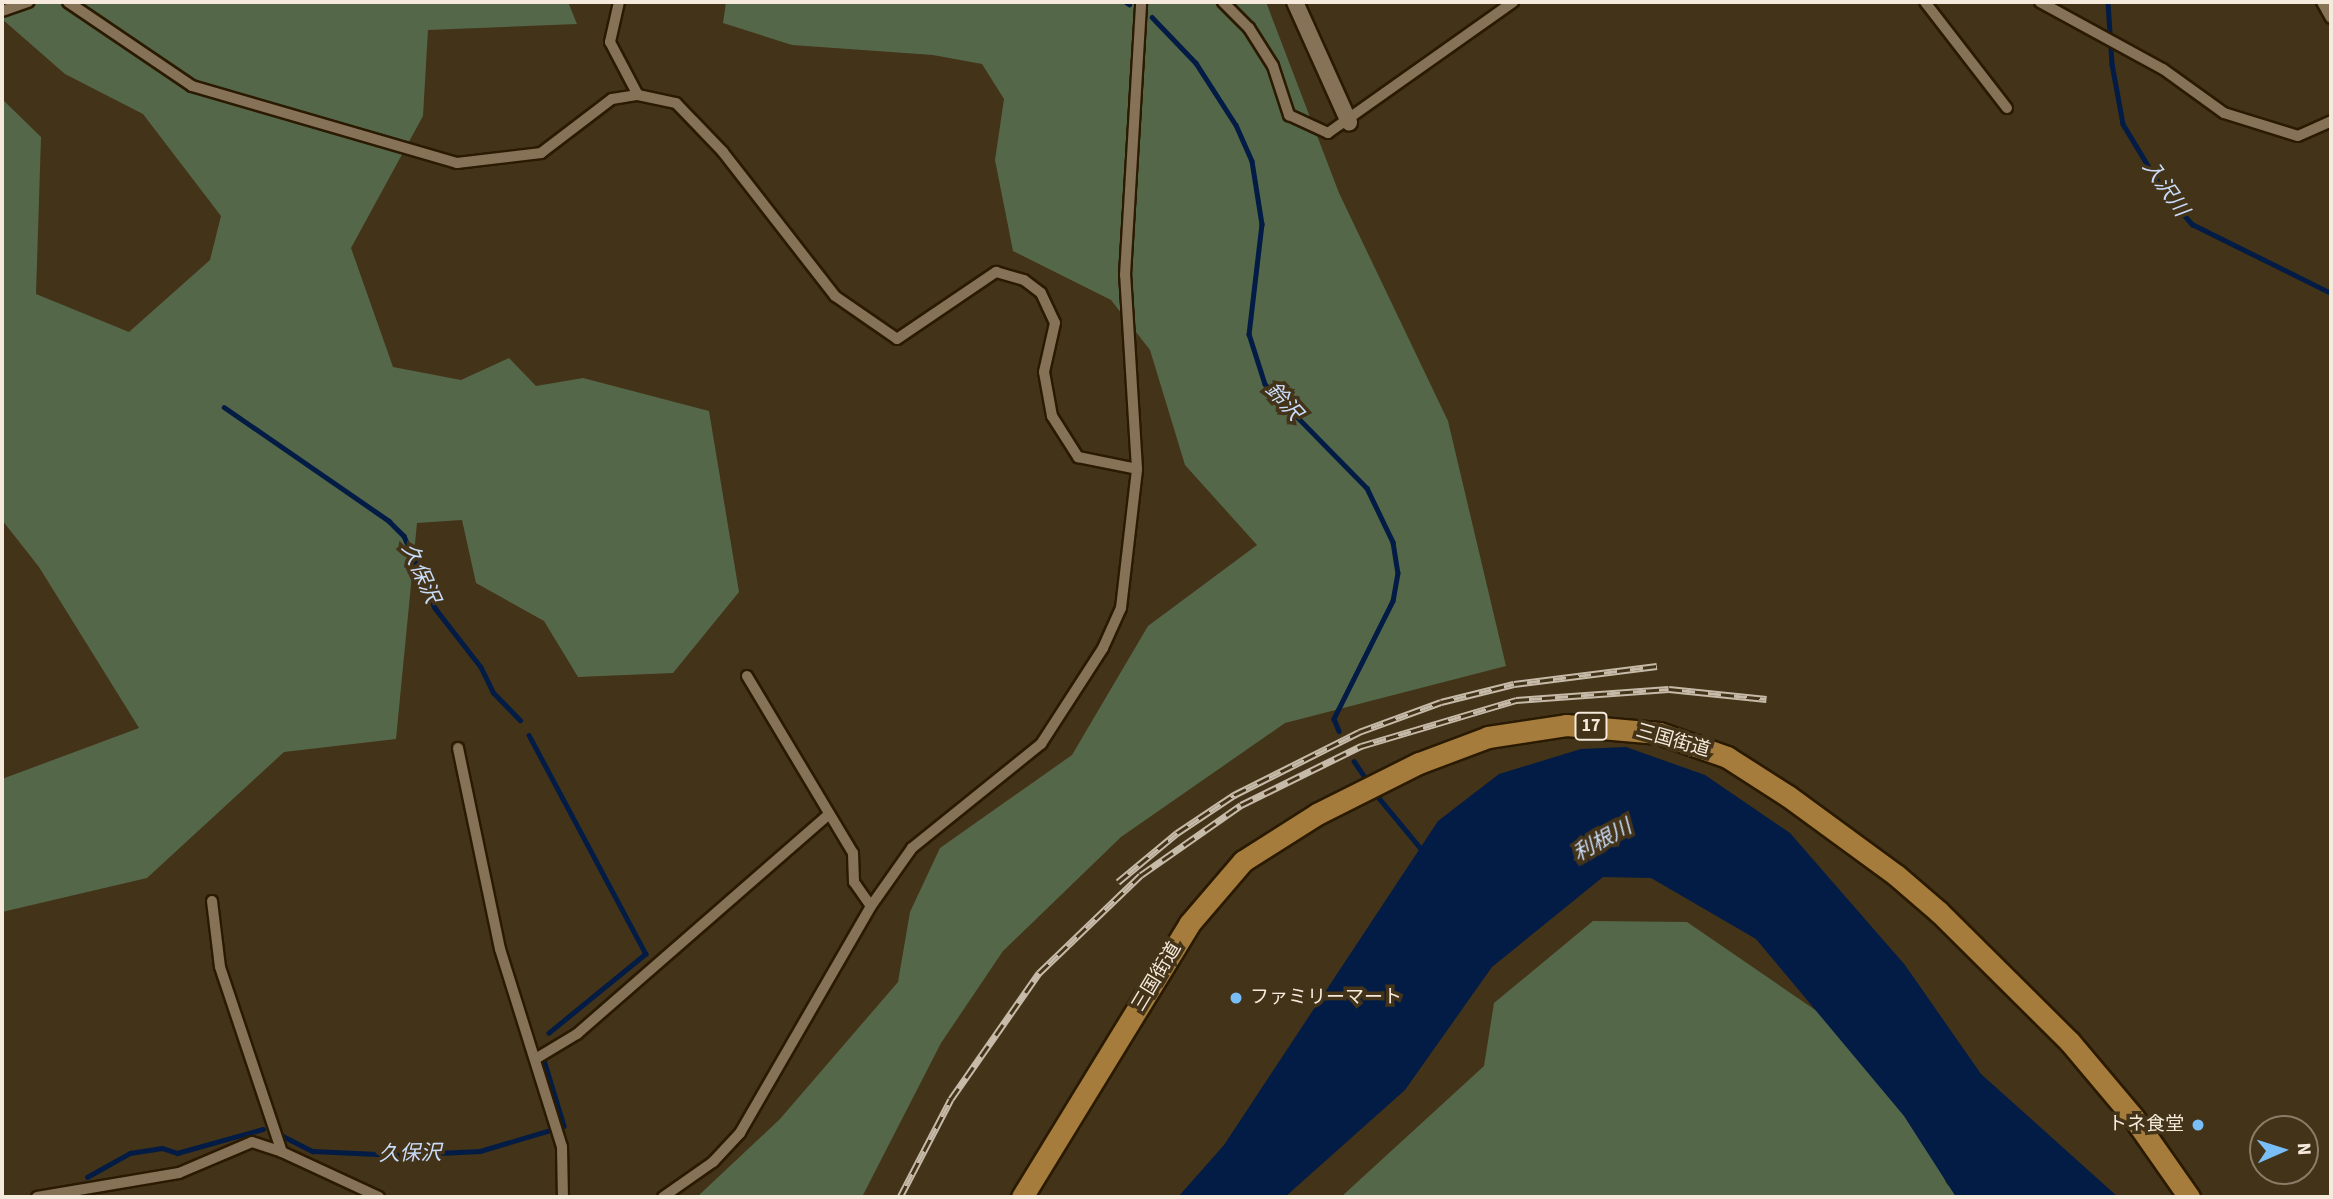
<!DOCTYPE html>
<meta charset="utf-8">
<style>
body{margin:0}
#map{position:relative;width:2333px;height:1199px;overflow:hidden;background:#433319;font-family:"Source Sans 3","Noto Sans JP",sans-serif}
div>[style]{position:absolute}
.green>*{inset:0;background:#556749}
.water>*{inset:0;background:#031c45}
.stream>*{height:4.5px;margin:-2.25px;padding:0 2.25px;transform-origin:2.25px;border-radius:2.25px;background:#031c45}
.roads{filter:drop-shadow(2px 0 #2a1a01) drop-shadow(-2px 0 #2a1a01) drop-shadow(0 2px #2a1a01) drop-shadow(0 -2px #2a1a01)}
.street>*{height:10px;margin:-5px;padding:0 5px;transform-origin:5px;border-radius:5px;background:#857257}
.secondary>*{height:16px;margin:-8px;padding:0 8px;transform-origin:8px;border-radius:8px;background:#857257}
.highway>*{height:21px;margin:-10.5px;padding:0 10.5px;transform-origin:10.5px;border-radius:10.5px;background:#a57c3b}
.rail>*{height:7px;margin-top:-3.5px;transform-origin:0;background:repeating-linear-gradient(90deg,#433319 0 13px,#c6baa8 0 26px);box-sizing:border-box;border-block:2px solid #c6baa8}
.dots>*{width:19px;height:19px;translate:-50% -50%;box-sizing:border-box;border:4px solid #433319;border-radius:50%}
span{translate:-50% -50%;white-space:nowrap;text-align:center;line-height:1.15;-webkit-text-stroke:7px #433319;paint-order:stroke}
.shield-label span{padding:2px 5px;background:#433319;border:2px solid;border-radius:5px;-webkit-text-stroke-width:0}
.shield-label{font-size:18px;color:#f5eadb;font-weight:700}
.street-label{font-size:19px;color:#f5eadb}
.poi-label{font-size:19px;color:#f5eadb}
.left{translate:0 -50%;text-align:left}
.right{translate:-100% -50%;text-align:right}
.water-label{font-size:21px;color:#c9dcf9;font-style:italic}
.frame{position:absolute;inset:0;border:4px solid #f5eadb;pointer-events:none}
.north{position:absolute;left:2249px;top:1115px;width:70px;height:70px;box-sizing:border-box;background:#433319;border:2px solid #8a7c67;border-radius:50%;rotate:87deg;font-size:19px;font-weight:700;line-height:28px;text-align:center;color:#f5eadb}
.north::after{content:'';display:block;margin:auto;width:24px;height:32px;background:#7abef8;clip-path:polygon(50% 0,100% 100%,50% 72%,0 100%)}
</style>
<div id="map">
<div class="green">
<i style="clip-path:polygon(2px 2px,568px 2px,577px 24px,428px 30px,423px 116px,351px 248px,393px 367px,461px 380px,509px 358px,536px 386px,583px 378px,709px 411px,739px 592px,673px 673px,578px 677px,544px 621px,476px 583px,462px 520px,417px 523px,396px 739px,284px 752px,147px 878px,2px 912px,2px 779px,139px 728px,39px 567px,2px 520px,2px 99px,41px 137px,36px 294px,129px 332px,210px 260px,221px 216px,143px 114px,65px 74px,2px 19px)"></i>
<i style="clip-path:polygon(726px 2px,1266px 2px,1339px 193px,1448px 421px,1506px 666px,1285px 723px,1121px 837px,1003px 951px,941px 1043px,862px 1197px,697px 1197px,780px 1119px,898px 982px,910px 912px,940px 848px,1072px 755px,1148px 626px,1257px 545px,1185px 465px,1150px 350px,1111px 300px,1013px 251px,995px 160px,1004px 99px,982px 64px,933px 55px,792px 45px,723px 23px)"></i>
<i style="clip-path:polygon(1593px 921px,1687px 922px,1907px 1073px,1946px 1183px,1959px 1197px,1341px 1197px,1484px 1066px,1494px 1003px)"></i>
</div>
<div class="water">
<i style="clip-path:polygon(1626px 747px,1705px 775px,1790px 833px,1905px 965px,1981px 1074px,2118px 1197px,1956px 1197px,1904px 1116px,1756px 939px,1651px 878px,1603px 877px,1492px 967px,1405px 1090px,1285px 1197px,1178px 1197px,1224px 1145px,1438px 821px,1499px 774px,1581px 749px)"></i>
</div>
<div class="stream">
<i style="left:1126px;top:2px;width:4px;rotate:34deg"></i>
<i style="left:2108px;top:2px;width:62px;rotate:86.3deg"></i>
<i style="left:2112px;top:64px;width:61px;rotate:79.6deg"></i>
<i style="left:2123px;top:124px;width:79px;rotate:58.9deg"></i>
<i style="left:2164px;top:192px;width:43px;rotate:48.8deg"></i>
<i style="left:2192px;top:224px;width:155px;rotate:26.4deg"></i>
<i style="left:1152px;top:17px;width:64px;rotate:46.3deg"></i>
<i style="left:1196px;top:63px;width:74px;rotate:57.2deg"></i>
<i style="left:1236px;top:125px;width:39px;rotate:66deg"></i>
<i style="left:1252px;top:161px;width:64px;rotate:81deg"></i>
<i style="left:1262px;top:224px;width:111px;rotate:96.7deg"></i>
<i style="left:1249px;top:334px;width:52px;rotate:72.3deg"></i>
<i style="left:1265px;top:384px;width:146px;rotate:45.6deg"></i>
<i style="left:1367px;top:488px;width:60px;rotate:64.3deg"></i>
<i style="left:1393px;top:542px;width:31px;rotate:81deg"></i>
<i style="left:1398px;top:573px;width:28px;rotate:100deg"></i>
<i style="left:1393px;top:601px;width:132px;rotate:116.6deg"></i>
<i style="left:1334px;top:719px;width:13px;rotate:67deg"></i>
<i style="left:224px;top:407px;width:201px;rotate:34.6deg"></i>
<i style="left:389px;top:521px;width:21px;rotate:45deg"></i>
<i style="left:404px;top:536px;width:78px;rotate:66.7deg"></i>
<i style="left:435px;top:608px;width:75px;rotate:52.1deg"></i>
<i style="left:481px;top:667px;width:28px;rotate:64deg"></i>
<i style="left:493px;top:692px;width:39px;rotate:46deg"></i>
<i style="left:529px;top:735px;width:248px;rotate:61.9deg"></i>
<i style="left:646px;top:954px;width:125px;rotate:140.8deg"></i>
<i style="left:1354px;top:761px;width:18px;rotate:56deg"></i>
<i style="left:1379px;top:798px;width:69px;rotate:50.3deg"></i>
<i style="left:544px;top:1060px;width:69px;rotate:73.1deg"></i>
<i style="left:279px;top:1134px;width:38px;rotate:27deg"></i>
<i style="left:313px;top:1151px;width:84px;rotate:2.7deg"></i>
<i style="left:397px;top:1155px;width:83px;rotate:-2.8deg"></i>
<i style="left:480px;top:1151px;width:70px;rotate:-16.6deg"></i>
<i style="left:87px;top:1177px;width:49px;rotate:-29.2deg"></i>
<i style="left:130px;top:1153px;width:32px;rotate:-9deg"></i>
<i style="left:162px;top:1148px;width:16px;rotate:18deg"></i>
<i style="left:177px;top:1153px;width:89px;rotate:-15.6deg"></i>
</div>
<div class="roads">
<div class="street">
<i style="left:68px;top:2px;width:150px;rotate:34.1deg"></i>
<i style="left:192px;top:86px;width:276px;rotate:16.2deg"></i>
<i style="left:457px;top:163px;width:85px;rotate:-6.8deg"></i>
<i style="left:541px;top:153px;width:89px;rotate:-37.3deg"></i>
<i style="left:612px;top:99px;width:26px;rotate:-9deg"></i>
<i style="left:638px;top:95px;width:39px;rotate:12deg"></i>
<i style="left:676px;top:103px;width:68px;rotate:46.2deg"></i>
<i style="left:723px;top:152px;width:182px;rotate:52.1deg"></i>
<i style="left:835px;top:296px;width:75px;rotate:34.7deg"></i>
<i style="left:897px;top:339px;width:120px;rotate:-34.1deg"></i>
<i style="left:996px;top:272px;width:29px;rotate:16deg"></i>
<i style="left:1024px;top:280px;width:21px;rotate:37deg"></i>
<i style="left:1041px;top:293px;width:33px;rotate:65deg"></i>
<i style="left:1055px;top:323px;width:50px;rotate:102.7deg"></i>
<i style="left:1044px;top:372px;width:45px;rotate:79.7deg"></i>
<i style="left:1052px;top:416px;width:49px;rotate:57.6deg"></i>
<i style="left:1078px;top:457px;width:60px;rotate:11.5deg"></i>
<i style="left:619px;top:2px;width:41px;rotate:102.7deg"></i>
<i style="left:610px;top:42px;width:60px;rotate:62.2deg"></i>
<i style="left:1223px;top:2px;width:37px;rotate:45deg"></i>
<i style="left:1249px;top:28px;width:45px;rotate:57.7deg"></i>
<i style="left:1273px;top:66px;width:52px;rotate:71.9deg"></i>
<i style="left:1289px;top:115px;width:43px;rotate:24.8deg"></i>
<i style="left:1328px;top:133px;width:227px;rotate:-35.3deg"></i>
<i style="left:1925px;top:2px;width:134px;rotate:52.3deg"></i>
<i style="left:2040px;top:2px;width:140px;rotate:28.6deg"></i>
<i style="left:2163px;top:69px;width:75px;rotate:35.8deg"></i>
<i style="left:2224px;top:113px;width:77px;rotate:17.3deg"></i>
<i style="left:2298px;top:136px;width:36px;rotate:-24deg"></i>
<i style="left:2322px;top:2px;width:18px;rotate:61deg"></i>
<i style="left:2px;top:11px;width:28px;rotate:-19deg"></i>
<i style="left:747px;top:676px;width:206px;rotate:59.1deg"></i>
<i style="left:853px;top:853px;width:29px;rotate:88deg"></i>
<i style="left:854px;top:882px;width:29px;rotate:55deg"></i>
<i style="left:458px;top:748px;width:205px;rotate:78.2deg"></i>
<i style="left:500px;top:949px;width:207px;rotate:72.6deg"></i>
<i style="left:562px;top:1147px;width:50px;rotate:88.9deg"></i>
<i style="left:212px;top:901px;width:66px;rotate:83.1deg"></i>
<i style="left:220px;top:967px;width:195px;rotate:71.5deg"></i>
<i style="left:537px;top:1058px;width:47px;rotate:-31deg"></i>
<i style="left:577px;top:1034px;width:332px;rotate:-41.1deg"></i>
<i style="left:37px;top:1197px;width:144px;rotate:-9.6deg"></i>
<i style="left:179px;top:1173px;width:79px;rotate:-23deg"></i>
<i style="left:252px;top:1142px;width:32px;rotate:18deg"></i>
<i style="left:282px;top:1152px;width:107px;rotate:24.9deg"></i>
<i style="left:663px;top:1197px;width:61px;rotate:-35deg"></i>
<i style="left:713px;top:1162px;width:40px;rotate:-47deg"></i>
<i style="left:740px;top:1133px;width:262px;rotate:-60deg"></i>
<i style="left:871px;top:906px;width:71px;rotate:-54.7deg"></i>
<i style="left:912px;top:848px;width:166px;rotate:-38.9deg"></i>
<i style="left:1041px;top:744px;width:114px;rotate:-57.1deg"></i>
<i style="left:1103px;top:648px;width:44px;rotate:-65.8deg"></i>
<i style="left:1121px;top:608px;width:140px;rotate:-83.4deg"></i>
<i style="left:1137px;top:469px;width:194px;rotate:-93.5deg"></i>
<i style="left:1125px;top:275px;width:273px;rotate:-86.6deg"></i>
</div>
<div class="secondary">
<i style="left:1295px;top:2px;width:132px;rotate:65.8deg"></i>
</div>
<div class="highway">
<i style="left:1022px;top:1197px;width:320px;rotate:-58.5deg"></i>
<i style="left:1189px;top:924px;width:83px;rotate:-49.4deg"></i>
<i style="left:1243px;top:861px;width:88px;rotate:-32.4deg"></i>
<i style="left:1317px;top:814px;width:114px;rotate:-26.6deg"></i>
<i style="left:1419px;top:763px;width:74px;rotate:-20.6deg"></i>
<i style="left:1488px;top:737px;width:79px;rotate:-8.7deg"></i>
<i style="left:1566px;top:725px;width:93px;rotate:4.9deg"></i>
<i style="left:1659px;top:733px;width:72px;rotate:19.4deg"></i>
<i style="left:1727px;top:757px;width:72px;rotate:32.6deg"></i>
<i style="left:1788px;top:796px;width:134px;rotate:36.2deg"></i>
<i style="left:1896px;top:875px;width:57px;rotate:40.7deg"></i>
<i style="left:1939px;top:912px;width:183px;rotate:44.8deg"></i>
<i style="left:2069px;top:1041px;width:99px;rotate:49.9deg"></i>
<i style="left:2133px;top:1117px;width:98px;rotate:55deg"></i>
</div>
</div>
<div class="rail">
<i style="left:1118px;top:882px;width:77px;rotate:-39.7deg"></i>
<i style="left:1177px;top:833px;width:69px;rotate:-33.7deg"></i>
<i style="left:1234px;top:795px;width:140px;rotate:-26.7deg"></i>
<i style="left:1359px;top:732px;width:87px;rotate:-20.1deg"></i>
<i style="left:1441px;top:702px;width:75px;rotate:-13.9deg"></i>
<i style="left:1514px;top:684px;width:144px;rotate:-7.2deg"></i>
<i style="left:900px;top:1197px;width:110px;rotate:-62.5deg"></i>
<i style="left:951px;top:1099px;width:154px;rotate:-55.1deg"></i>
<i style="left:1039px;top:973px;width:141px;rotate:-43.9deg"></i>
<i style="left:1141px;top:875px;width:122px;rotate:-35deg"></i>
<i style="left:1241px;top:805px;width:134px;rotate:-26.2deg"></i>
<i style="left:1361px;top:746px;width:162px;rotate:-16.5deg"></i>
<i style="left:1516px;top:700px;width:153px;rotate:-4.1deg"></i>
<i style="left:1669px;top:689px;width:98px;rotate:5.9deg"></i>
</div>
<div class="dots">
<i style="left:1236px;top:998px;background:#7abef8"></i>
<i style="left:2198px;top:1125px;background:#7abef8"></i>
</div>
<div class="shield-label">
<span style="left:1591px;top:726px">17</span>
</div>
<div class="street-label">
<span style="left:1673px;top:741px;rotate:16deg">三国街道</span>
<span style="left:1157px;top:977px;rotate:-59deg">三国街道</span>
</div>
<div class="poi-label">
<span class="left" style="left:1250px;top:998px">ファミリーマート</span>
<span class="right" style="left:2184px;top:1125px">トネ食堂</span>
</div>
<div class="water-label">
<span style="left:2166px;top:188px;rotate:55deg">入沢川</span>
<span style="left:1284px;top:401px;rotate:48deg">鈴沢</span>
<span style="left:421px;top:573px;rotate:66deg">久保沢</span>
<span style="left:1602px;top:840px;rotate:-29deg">利根川</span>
<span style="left:410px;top:1153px;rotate:-1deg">久保沢</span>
</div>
<div class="frame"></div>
<div class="north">N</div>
</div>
